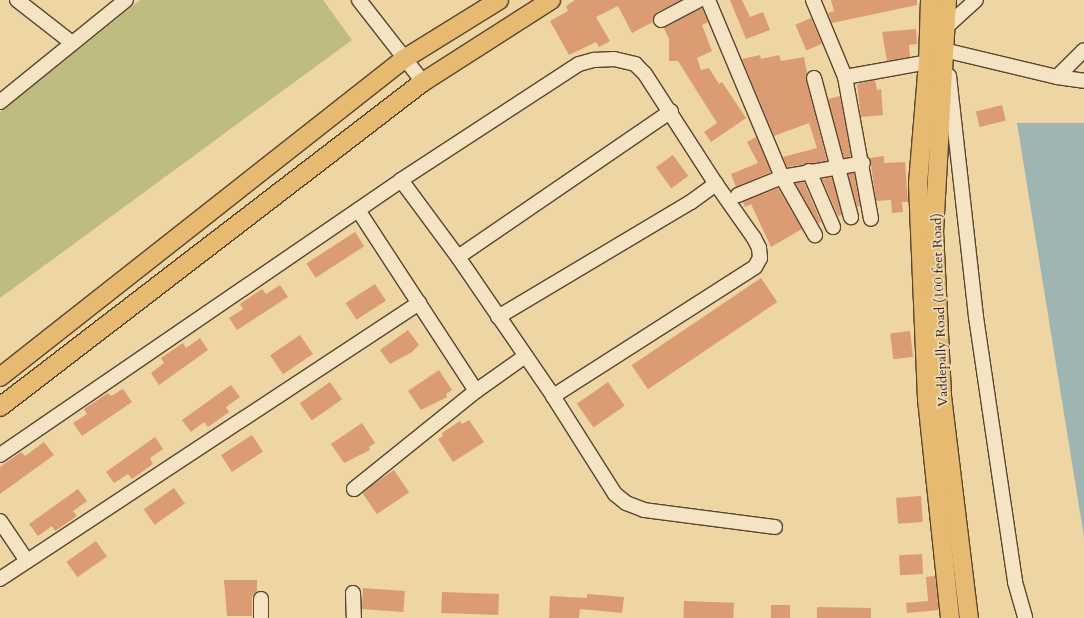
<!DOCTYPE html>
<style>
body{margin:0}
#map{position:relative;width:1084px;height:618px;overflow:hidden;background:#eed5a4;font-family:Cardo,serif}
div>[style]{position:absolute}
.green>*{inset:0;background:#bfbc82}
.water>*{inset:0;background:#9fb5b2}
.building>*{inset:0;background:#db9b73;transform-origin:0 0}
.roads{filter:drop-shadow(1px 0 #5c442d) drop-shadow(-1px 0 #5c442d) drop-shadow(0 1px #5c442d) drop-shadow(0 -1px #5c442d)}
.minor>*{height:14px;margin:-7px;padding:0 7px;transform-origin:7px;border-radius:7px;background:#f4e4c4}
.major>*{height:18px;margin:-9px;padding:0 9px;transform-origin:9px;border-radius:9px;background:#e7ba72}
span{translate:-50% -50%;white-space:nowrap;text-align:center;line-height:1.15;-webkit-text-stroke:3px #f4e4c4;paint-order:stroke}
.street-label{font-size:14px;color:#2c1305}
</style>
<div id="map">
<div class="green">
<i style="clip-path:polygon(140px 0,323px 0,352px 40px,0 298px,0 112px)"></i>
</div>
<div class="water">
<i style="clip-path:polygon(1017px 123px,1084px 123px,1084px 537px)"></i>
</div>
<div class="building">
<i style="clip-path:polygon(575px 0,681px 0,657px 12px,653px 22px,632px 33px,618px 6px,596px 17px,610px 41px,599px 47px,596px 42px,569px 55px,550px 21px,568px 11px,566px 6px)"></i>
<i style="clip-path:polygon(730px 0,742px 0,750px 17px,763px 12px,770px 30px,746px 39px)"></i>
<i style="clip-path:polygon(831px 0,917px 0,917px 5px,832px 23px,828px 13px,834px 11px)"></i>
<i style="clip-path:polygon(702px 8px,708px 22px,702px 25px,712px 51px,697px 58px,701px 70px,709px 68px,719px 84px,722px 82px,746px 118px,711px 142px,704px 132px,717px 123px,678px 61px,669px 61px,669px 39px,664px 28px)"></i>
<i style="left:811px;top:18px;width:28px;height:17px;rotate:67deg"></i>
<i style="clip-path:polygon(916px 29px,917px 44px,909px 45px,910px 57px,887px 61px,882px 32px)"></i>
<i style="clip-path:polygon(760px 55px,761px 59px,779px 55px,781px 61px,804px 57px,807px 73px,806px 80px,827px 161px,787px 167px,783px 157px,817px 148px,809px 123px,774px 136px,742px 59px)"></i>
<i style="clip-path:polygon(875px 80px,877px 90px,881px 89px,883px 115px,861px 117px,857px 84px)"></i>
<i style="clip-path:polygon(840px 96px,851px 156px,844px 158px,828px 99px)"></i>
<i style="left:1002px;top:105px;width:16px;height:27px;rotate:76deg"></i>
<i style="clip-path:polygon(756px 137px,771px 172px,736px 187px,731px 174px,758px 163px,747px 142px)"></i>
<i style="left:673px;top:155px;width:26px;height:21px;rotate:54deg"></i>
<i style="clip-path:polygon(884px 156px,884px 163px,905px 162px,908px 202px,902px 202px,903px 212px,892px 213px,891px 200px,876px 201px,870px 158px)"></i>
<i style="clip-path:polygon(854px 173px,860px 206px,857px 206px,848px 174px)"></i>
<i style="clip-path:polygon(832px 177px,842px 215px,838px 216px,822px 179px)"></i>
<i style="clip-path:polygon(804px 182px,821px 222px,818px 223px,795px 183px)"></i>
<i style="clip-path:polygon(778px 188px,802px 229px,771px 247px,751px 204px,745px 207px,743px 202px)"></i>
<i style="left:355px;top:232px;width:17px;height:58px;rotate:57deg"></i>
<i style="left:761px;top:278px;width:29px;height:156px;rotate:56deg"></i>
<i style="left:375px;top:284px;width:20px;height:35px;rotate:57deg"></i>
<i style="clip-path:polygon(280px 285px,288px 297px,237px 330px,229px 318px,243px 309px,240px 304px,262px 289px,266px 294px)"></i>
<i style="clip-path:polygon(408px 330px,419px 345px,412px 352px,390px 364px,380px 350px)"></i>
<i style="left:910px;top:331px;width:26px;height:20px;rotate:83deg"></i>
<i style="left:300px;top:335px;width:23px;height:36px;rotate:56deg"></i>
<i style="clip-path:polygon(200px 338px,208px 350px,159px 385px,151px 373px,164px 363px,161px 358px,183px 343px,186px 348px)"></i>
<i style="clip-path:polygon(439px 370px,452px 390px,446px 394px,447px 397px,421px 410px,408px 391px)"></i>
<i style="left:330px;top:382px;width:21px;height:37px;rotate:55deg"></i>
<i style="left:608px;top:382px;width:29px;height:38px;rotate:55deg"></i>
<i style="clip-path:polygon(231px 385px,240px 397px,226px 407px,229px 412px,208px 427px,204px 422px,191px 432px,182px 420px)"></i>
<i style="clip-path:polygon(123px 389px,132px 402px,82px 436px,73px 423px,87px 414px,84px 409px,108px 393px,111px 396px)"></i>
<i style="clip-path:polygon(469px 420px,484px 442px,453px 462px,438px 439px,443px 436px,442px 433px,460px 421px,462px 424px)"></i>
<i style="clip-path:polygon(362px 423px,375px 443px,369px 447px,370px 450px,344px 463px,331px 444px)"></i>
<i style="left:252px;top:435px;width:20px;height:37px;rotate:57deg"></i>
<i style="clip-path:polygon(155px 437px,163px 449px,150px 458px,153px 464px,132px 479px,128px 474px,114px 483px,106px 472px)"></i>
<i style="clip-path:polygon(44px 442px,54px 455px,0 494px,0 467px,21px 452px,25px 456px)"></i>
<i style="left:394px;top:470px;width:27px;height:39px;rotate:56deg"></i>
<i style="left:174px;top:488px;width:19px;height:37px;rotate:55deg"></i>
<i style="clip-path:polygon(78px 489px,87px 501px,73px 511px,77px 516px,55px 531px,52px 526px,38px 536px,29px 524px)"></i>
<i style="left:921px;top:496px;width:26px;height:25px;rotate:86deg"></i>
<i style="left:96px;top:541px;width:19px;height:36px;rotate:55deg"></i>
<i style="left:922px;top:554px;width:20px;height:23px;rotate:87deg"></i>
<i style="clip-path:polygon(935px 576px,939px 610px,907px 613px,906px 603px,928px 601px,926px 577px)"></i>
<i style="clip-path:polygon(224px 580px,257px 580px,257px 591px,252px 596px,252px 616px,227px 616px)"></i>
<i style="left:363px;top:588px;width:42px;height:21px;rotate:4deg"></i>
<i style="left:442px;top:592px;width:57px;height:21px;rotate:2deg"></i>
<i style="clip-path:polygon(587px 594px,624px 597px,622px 613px,580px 609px,579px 618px,549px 618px,550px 596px,587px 598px)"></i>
<i style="left:684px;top:601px;width:50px;height:17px;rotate:2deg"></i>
<i style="left:771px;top:605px;width:19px;height:13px"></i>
<i style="left:817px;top:607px;width:54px;height:11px;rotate:1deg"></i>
</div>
<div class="roads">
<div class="minor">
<i style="left:17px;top:0;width:70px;rotate:38deg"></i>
<i style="left:359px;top:0;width:104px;rotate:52deg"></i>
<i style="left:708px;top:0;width:192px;rotate:67.3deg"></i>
<i style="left:782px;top:177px;width:67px;rotate:60.4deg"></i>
<i style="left:813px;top:0;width:83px;rotate:67.4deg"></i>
<i style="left:845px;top:77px;width:144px;rotate:79.6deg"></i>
<i style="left:661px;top:20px;width:43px;rotate:-27.8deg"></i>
<i style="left:944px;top:29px;width:43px;rotate:-42.2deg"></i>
<i style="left:949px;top:76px;width:243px;rotate:83.6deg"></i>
<i style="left:976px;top:317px;width:268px;rotate:81.6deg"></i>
<i style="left:1015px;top:582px;width:37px;rotate:74deg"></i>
<i style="left:845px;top:77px;width:84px;rotate:-10.2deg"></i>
<i style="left:928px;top:62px;width:23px;rotate:-29deg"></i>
<i style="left:948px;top:51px;width:112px;rotate:13.4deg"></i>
<i style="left:1057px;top:77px;width:27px;rotate:8deg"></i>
<i style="left:1057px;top:77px;width:38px;rotate:-45deg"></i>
<i style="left:814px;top:78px;width:144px;rotate:75.1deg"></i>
<i style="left:0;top:102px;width:162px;rotate:-39deg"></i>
<i style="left:809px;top:171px;width:61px;rotate:66.8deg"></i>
<i style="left:401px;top:180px;width:96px;rotate:53.5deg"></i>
<i style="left:458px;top:257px;width:168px;rotate:55.6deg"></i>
<i style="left:553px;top:396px;width:116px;rotate:57.7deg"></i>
<i style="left:615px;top:494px;width:14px;rotate:39deg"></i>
<i style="left:626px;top:503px;width:19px;rotate:21deg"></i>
<i style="left:644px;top:510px;width:132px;rotate:7.4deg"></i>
<i style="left:738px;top:195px;width:48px;rotate:-22.2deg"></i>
<i style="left:782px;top:177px;width:82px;rotate:-9.8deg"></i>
<i style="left:358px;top:210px;width:216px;rotate:56.9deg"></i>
<i style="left:458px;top:257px;width:258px;rotate:-34.4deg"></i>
<i style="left:498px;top:317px;width:225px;rotate:-30.8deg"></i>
<i style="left:691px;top:202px;width:31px;rotate:-36deg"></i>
<i style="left:0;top:455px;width:486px;rotate:-34.4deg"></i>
<i style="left:401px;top:180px;width:212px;rotate:-33.1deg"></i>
<i style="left:579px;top:64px;width:16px;rotate:-15deg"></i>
<i style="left:594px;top:60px;width:20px;rotate:-3deg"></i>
<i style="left:614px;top:59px;width:22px;rotate:13deg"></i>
<i style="left:635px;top:64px;width:14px;rotate:45deg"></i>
<i style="left:645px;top:74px;width:131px;rotate:57.2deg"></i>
<i style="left:716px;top:184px;width:66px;rotate:54.9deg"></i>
<i style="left:754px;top:238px;width:11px;rotate:63deg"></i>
<i style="left:759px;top:248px;width:10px;rotate:84deg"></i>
<i style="left:760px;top:258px;width:10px;rotate:119deg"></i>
<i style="left:755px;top:267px;width:240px;rotate:147.4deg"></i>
<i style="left:354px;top:489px;width:156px;rotate:-38.8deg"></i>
<i style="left:476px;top:391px;width:59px;rotate:-35.3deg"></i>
<i style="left:0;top:521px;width:48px;rotate:56deg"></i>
<i style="left:0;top:579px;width:502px;rotate:-33.37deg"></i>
<i style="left:353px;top:593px;width:25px;rotate:88deg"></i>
<i style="left:261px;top:599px;width:19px;rotate:90deg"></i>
</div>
<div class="major">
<i style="left:930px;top:0;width:62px;rotate:91.8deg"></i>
<i style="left:928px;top:62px;width:122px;rotate:94.7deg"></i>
<i style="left:918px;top:184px;width:215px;rotate:87.6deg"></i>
<i style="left:927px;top:399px;width:220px;rotate:84deg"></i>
<i style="left:947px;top:0;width:231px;rotate:93.2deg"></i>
<i style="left:934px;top:231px;width:165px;rotate:87.2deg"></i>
<i style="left:942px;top:396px;width:224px;rotate:83.1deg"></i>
<i style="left:0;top:377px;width:514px;rotate:-38.21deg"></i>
<i style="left:404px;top:59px;width:112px;rotate:-31.8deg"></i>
<i style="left:0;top:407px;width:533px;rotate:-37.54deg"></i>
<i style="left:423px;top:82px;width:152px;rotate:-32.6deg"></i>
</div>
</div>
<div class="street-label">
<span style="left:940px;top:310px;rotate:-92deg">Vaddepally Road (100 feet Road)</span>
</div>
</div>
